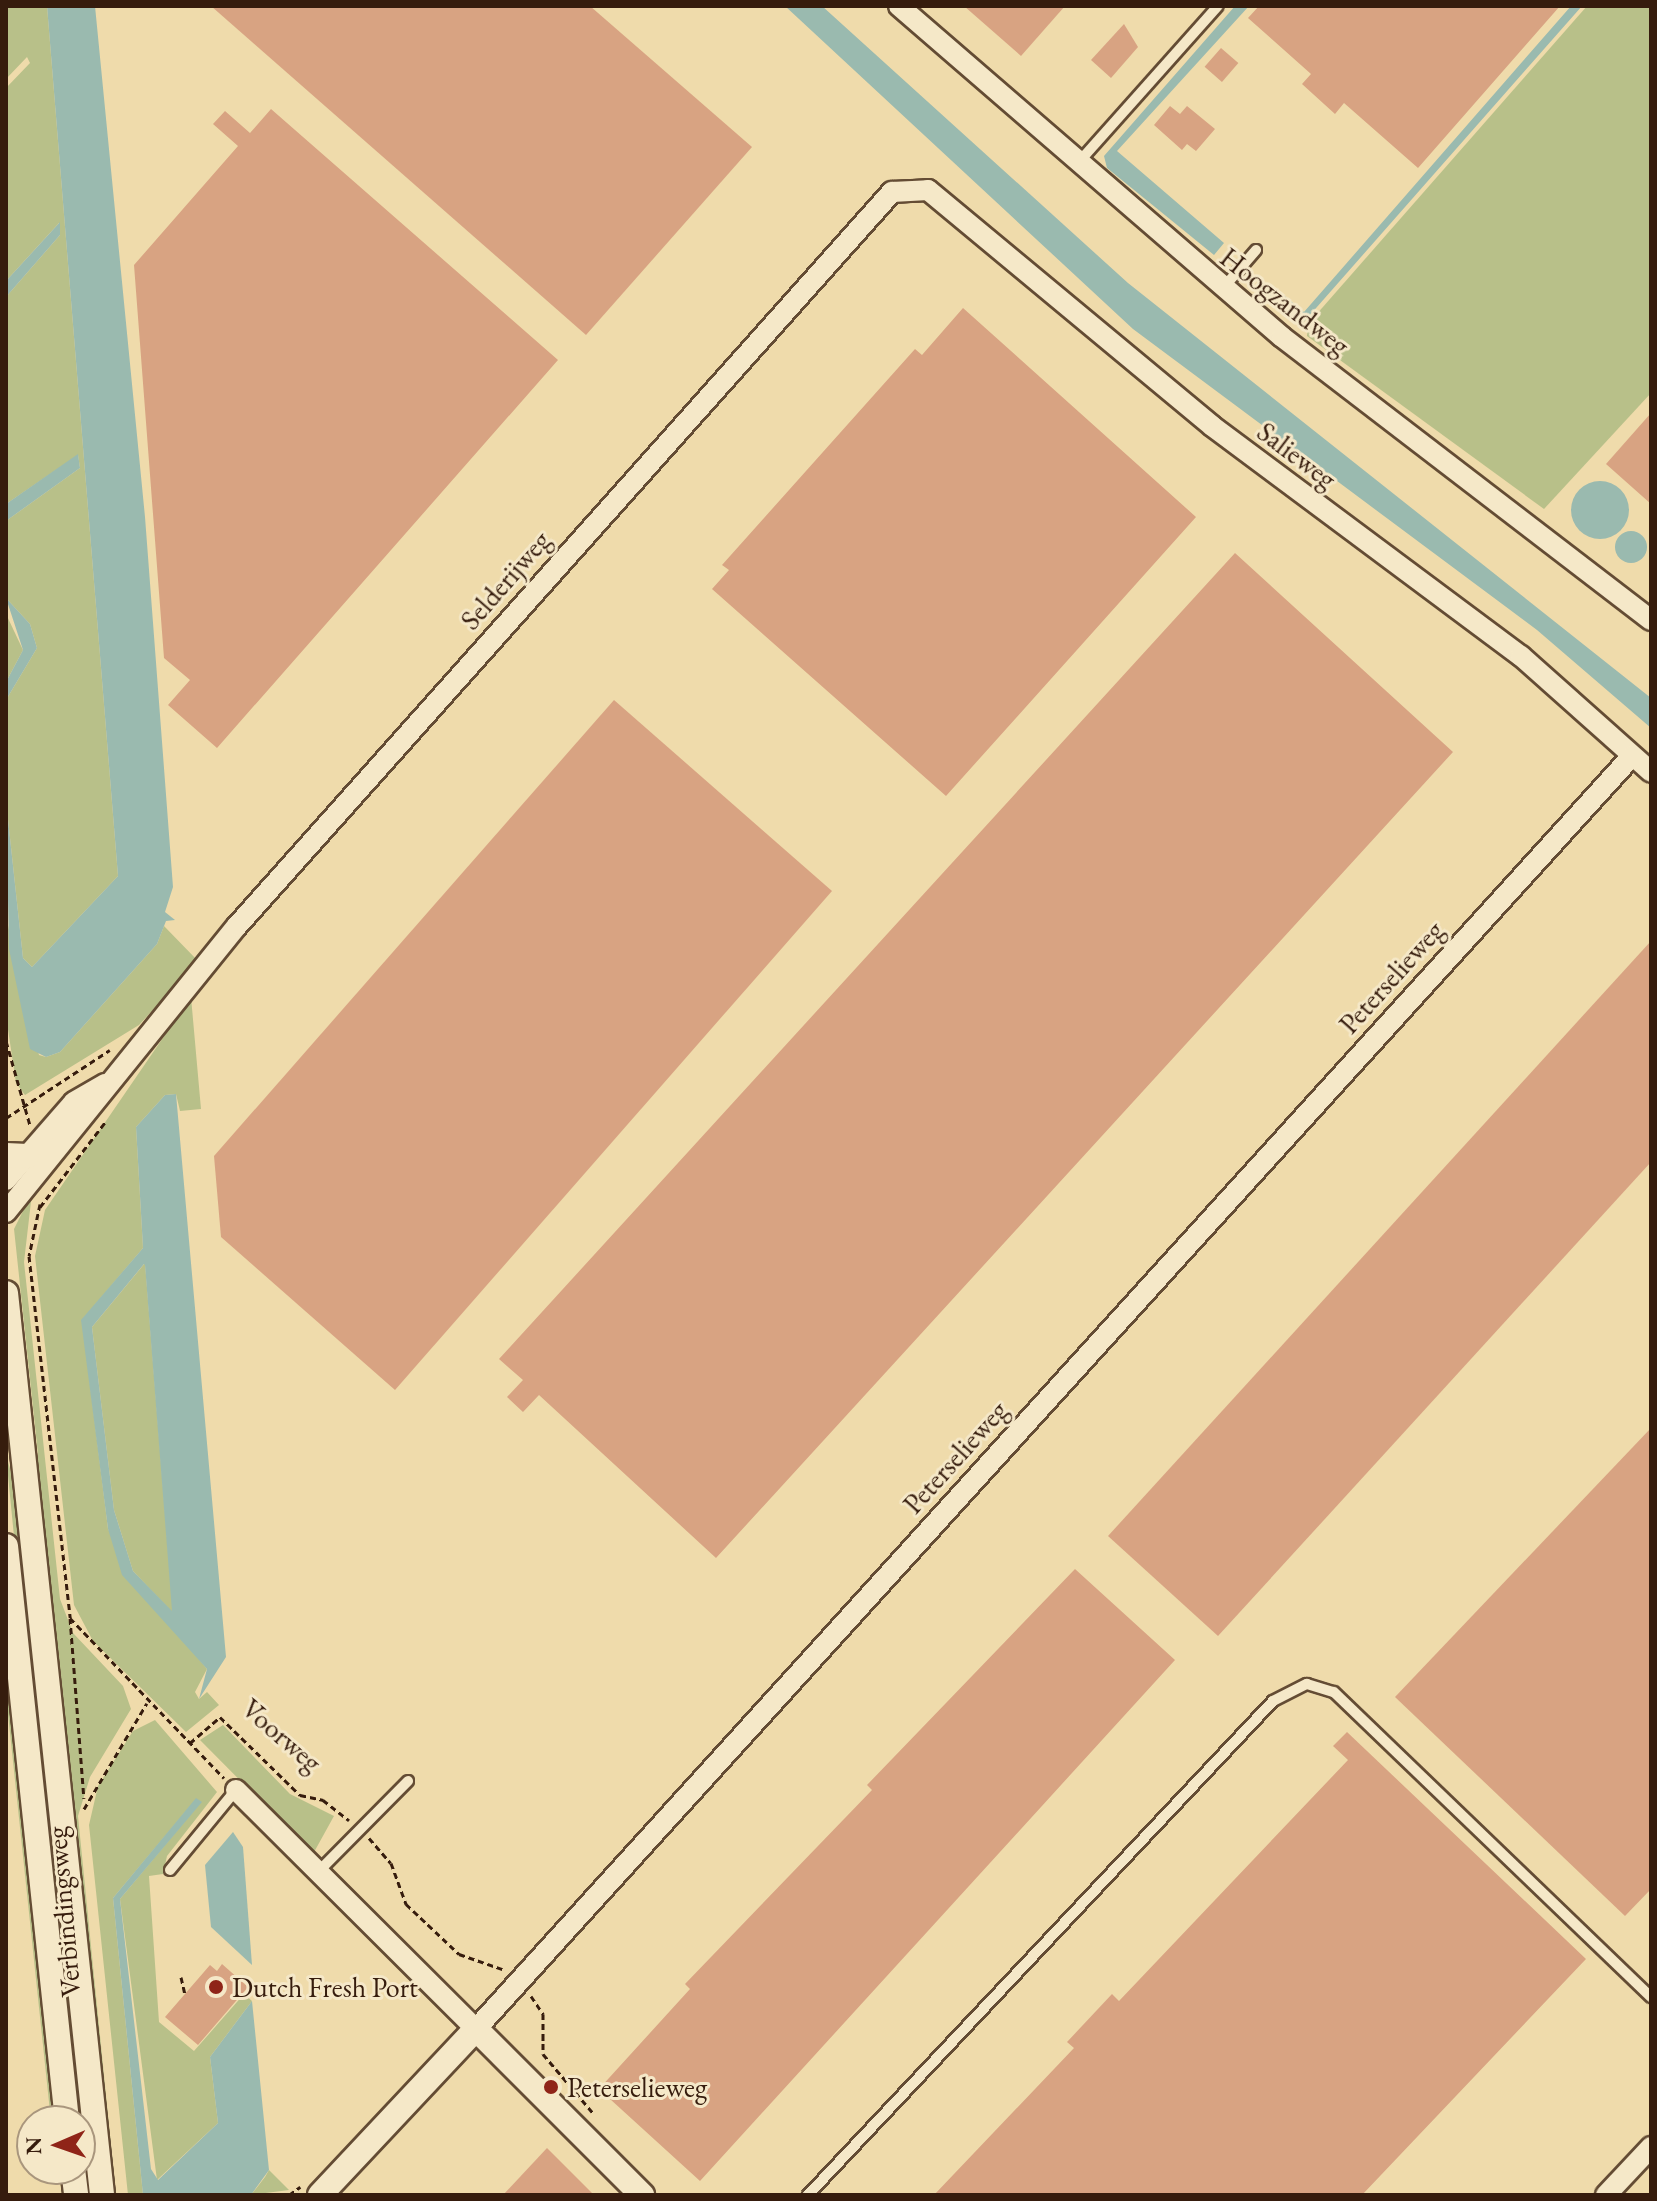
<!DOCTYPE html>
<style>
body{margin:0}
#map{position:relative;width:1657px;height:2201px;overflow:hidden;background:#efdbab;font-family:"EB Garamond",serif}
div>[style]{position:absolute}
.green>*{inset:0;background:#b8c089}
.water>*{inset:0;background:#9abaaf}
.round{border-radius:50%}
.building>*{inset:0;background:#d8a382;transform-origin:0 0}
.path>*{height:3px;margin-top:-1.5px;transform-origin:0;background:repeating-linear-gradient(90deg,#361c0d 0 6px,transparent 0 10px)}
.roads{filter:drop-shadow(2px 0 #644c34) drop-shadow(-2px 0 #644c34) drop-shadow(0 2px #644c34) drop-shadow(0 -2px #644c34)}
.service>*{height:10px;margin:-5px;padding:0 5px;transform-origin:5px;border-radius:5px;background:#f5e8c8}
.minor>*{height:20px;margin:-10px;padding:0 10px;transform-origin:10px;border-radius:10px;background:#f5e8c8}
.tertiary>*{height:24px;margin:-12px;padding:0 12px;transform-origin:12px;border-radius:12px;background:#f5e8c8}
.dots>*{width:22px;height:22px;translate:-50% -50%;box-sizing:border-box;border:4px solid #f5e8c8;border-radius:50%}
span{translate:-50% -50%;white-space:nowrap;text-align:center;line-height:1.15;-webkit-text-stroke:6px #f5e8c8;paint-order:stroke}
.street-label{font-size:28px;color:#361c0d}
.poi-label{font-size:28px;color:#361c0d}
.left{translate:0 -50%;text-align:left}
.frame{position:absolute;inset:0;border:8px solid #361c0d;pointer-events:none}
.north{position:absolute;left:16px;top:2105px;width:80px;height:80px;box-sizing:border-box;background:#f5e8c8;border:2px solid #a9967d;border-radius:50%;rotate:268deg;font-size:22px;font-weight:700;line-height:32px;text-align:center;color:#361c0d}
.north::after{content:'';display:block;margin:auto;width:28px;height:36px;background:#8f2418;clip-path:polygon(50% 0,100% 100%,50% 72%,0 100%)}
</style>
<div id="map">
<div class="green">
<i style="clip-path:polygon(6px 6px,47px 6px,118px 876px,32px 967px,23px 958px,6px 801px,6px 700px,37px 648px,30px 624px,6px 598px,6px 521px,80px 468px,78px 455px,6px 504px,6px 297px,60px 235px,59px 223px,6px 281px,6px 88px,30px 63px,27px 57px,6px 79px)"></i>
<i style="clip-path:polygon(1587px 6px,1651px 6px,1651px 393px,1544px 509px,1307px 336px,1308px 324px)"></i>
<i style="clip-path:polygon(6px 614px,23px 650px,6px 682px)"></i>
<i style="clip-path:polygon(6px 917px,39px 1055px,46px 1057px,60px 1052px,157px 944px,164px 926px,198px 961px,139px 1025px,25px 1095px,16px 1083px,6px 1016px)"></i>
<i style="clip-path:polygon(191px 997px,201px 1109px,180px 1111px,176px 1094px,165px 1095px,136px 1127px,143px 1248px,82px 1320px,108px 1529px,140px 1587px,207px 1669px,195px 1692px,199px 1699px,207px 1692px,219px 1705px,186px 1732px,93px 1641px,74px 1605px,35px 1256px,45px 1210px)"></i>
<i style="clip-path:polygon(32px 1193px,24px 1262px,60px 1599px,73px 1633px,123px 1686px,131px 1709px,90px 1777px,78px 1816px,116px 2195px,107px 2195px,35px 1506px,38px 1454px,14px 1229px)"></i>
<i style="clip-path:polygon(145px 1263px,173px 1613px,133px 1571px,114px 1510px,92px 1327px)"></i>
<i style="clip-path:polygon(6px 1455px,18px 1497px,83px 2127px,65px 2055px)"></i>
<i style="clip-path:polygon(6px 1608px,61px 2121px,51px 2121px,6px 1695px)"></i>
<i style="clip-path:polygon(155px 1720px,217px 1792px,167px 1856px,163px 1874px,149px 1876px,159px 2022px,194px 2051px,244px 1994px,252px 2001px,210px 2057px,218px 2123px,157px 2180px,120px 1899px,201px 1802px,196px 1799px,113px 1898px,143px 2195px,128px 2195px,89px 1825px,98px 1786px,133px 1731px)"></i>
<i style="clip-path:polygon(223px 1725px,290px 1794px,334px 1816px,313px 1854px,200px 1740px)"></i>
<i style="clip-path:polygon(269px 2170px,289px 2190px,251px 2195px,265px 2177px)"></i>
</div>
<div class="water">
<i style="clip-path:polygon(47px 6px,95px 6px,145px 517px,173px 887px,165px 912px,175px 920px,166px 921px,157px 944px,60px 1052px,46px 1057px,30px 1049px,9px 949px,6px 801px,23px 958px,32px 967px,118px 876px)"></i>
<i style="clip-path:polygon(785px 6px,822px 6px,1128px 283px,1651px 698px,1651px 728px,1537px 630px,1133px 329px)"></i>
<i style="clip-path:polygon(1235px 6px,1249px 6px,1117px 151px,1224px 243px,1214px 255px,1107px 168px,1104px 156px)"></i>
<i style="clip-path:polygon(1571px 6px,1582px 6px,1302px 324px,1263px 299px,1274px 287px,1304px 312px)"></i>
<i style="clip-path:polygon(60px 222px,60px 235px,6px 297px,6px 281px)"></i>
<i style="clip-path:polygon(78px 454px,80px 468px,6px 521px,6px 504px)"></i>
<i class="round" style="left:1571px;top:481px;width:58px;height:58px"></i>
<i class="round" style="left:1615px;top:531px;width:32px;height:32px"></i>
<i style="clip-path:polygon(6px 598px,30px 624px,37px 648px,6px 700px,6px 682px,23px 650px)"></i>
<i style="clip-path:polygon(evenodd,176px 1094px,226px 1657px,199px 1699px,207px 1669px,122px 1575px,108px 1529px,81px 1320px,143px 1248px,136px 1127px,165px 1095px,176px 1094px,144px 1264px,145px 1265px,172px 1611px,133px 1571px,114px 1510px,92px 1327px,144px 1264px)"></i>
<i style="clip-path:polygon(196px 1798px,202px 1802px,120px 1899px,151px 2169px,158px 2180px,218px 2123px,210px 2057px,252px 2001px,269px 2170px,251px 2195px,143px 2195px,113px 1898px)"></i>
<i style="clip-path:polygon(233px 1832px,243px 1847px,252px 1965px,211px 1927px,205px 1865px)"></i>
</div>
<div class="building">
<i style="clip-path:polygon(211px 6px,590px 6px,752px 147px,586px 335px)"></i>
<i style="clip-path:polygon(964px 6px,1065px 6px,1021px 56px)"></i>
<i style="clip-path:polygon(1259px 6px,1560px 6px,1418px 168px,1344px 103px,1335px 114px,1302px 84px,1311px 74px,1248px 18px)"></i>
<i style="clip-path:polygon(1124px 24px,1138px 47px,1111px 78px,1091px 60px)"></i>
<i style="left:1221px;top:48px;width:23px;height:25px;rotate:41deg"></i>
<i style="clip-path:polygon(1170px 106px,1180px 114px,1187px 106px,1215px 129px,1196px 151px,1187px 144px,1182px 150px,1154px 125px)"></i>
<i style="clip-path:polygon(271px 109px,558px 360px,217px 748px,168px 705px,190px 680px,164px 658px,134px 265px,238px 146px,213px 124px,225px 111px,250px 133px)"></i>
<i style="clip-path:polygon(963px 308px,1196px 517px,946px 796px,712px 589px,729px 570px,722px 565px,915px 349px,922px 355px)"></i>
<i style="clip-path:polygon(1651px 413px,1651px 504px,1606px 464px)"></i>
<i style="clip-path:polygon(1235px 553px,1453px 752px,716px 1558px,539px 1395px,523px 1412px,507px 1397px,523px 1380px,499px 1359px)"></i>
<i style="clip-path:polygon(614px 700px,832px 891px,395px 1390px,221px 1237px,214px 1156px)"></i>
<i style="clip-path:polygon(1651px 941px,1651px 1162px,1218px 1636px,1108px 1536px)"></i>
<i style="clip-path:polygon(1651px 1428px,1651px 1889px,1625px 1916px,1395px 1697px)"></i>
<i style="clip-path:polygon(1075px 1569px,1175px 1660px,700px 2181px,599px 2089px,690px 1989px,685px 1984px,872px 1790px,867px 1785px)"></i>
<i style="clip-path:polygon(1347px 1732px,1586px 1959px,1362px 2195px,934px 2195px,1074px 2048px,1067px 2042px,1112px 1994px,1119px 2001px,1348px 1760px,1333px 1746px)"></i>
<i style="clip-path:polygon(222px 1964px,248px 1987px,198px 2045px,165px 2017px,210px 1965px,217px 1971px)"></i>
<i style="clip-path:polygon(547px 2148px,594px 2195px,503px 2195px)"></i>
</div>
<div class="path">
<i style="left:6px;top:1041px;width:87px;rotate:74.1deg"></i>
<i style="left:6px;top:1118px;width:124px;rotate:-33.2deg"></i>
<i style="left:40px;top:1204px;width:53px;rotate:101.9deg"></i>
<i style="left:29px;top:1256px;width:364px;rotate:83.5deg"></i>
<i style="left:70px;top:1618px;width:222px;rotate:46.1deg"></i>
<i style="left:40px;top:1207px;width:108px;rotate:-52.5deg"></i>
<i style="left:70px;top:1618px;width:181px;rotate:85.6deg"></i>
<i style="left:190px;top:1743px;width:40px;rotate:-41deg"></i>
<i style="left:220px;top:1717px;width:112px;rotate:44.3deg"></i>
<i style="left:300px;top:1795px;width:24px;rotate:12deg"></i>
<i style="left:323px;top:1800px;width:33px;rotate:38deg"></i>
<i style="left:84px;top:1809px;width:123px;rotate:-59.3deg"></i>
<i style="left:369px;top:1838px;width:33px;rotate:49deg"></i>
<i style="left:391px;top:1863px;width:44px;rotate:69.9deg"></i>
<i style="left:406px;top:1904px;width:73px;rotate:43.3deg"></i>
<i style="left:459px;top:1954px;width:46px;rotate:19.2deg"></i>
<i style="left:181px;top:1977px;width:17px;rotate:77deg"></i>
<i style="left:531px;top:1996px;width:22px;rotate:56deg"></i>
<i style="left:543px;top:2014px;width:40px;rotate:90deg"></i>
<i style="left:543px;top:2054px;width:77px;rotate:49.7deg"></i>
<i style="left:289px;top:2195px;width:14px;rotate:-36deg"></i>
</div>
<div class="roads">
<div class="service">
<i style="left:1078px;top:163px;width:210px;rotate:-48.3deg"></i>
<i style="left:1224px;top:287px;width:49px;rotate:-49.1deg"></i>
<i style="left:170px;top:1870px;width:104px;rotate:-50.5deg"></i>
<i style="left:318px;top:1872px;width:128px;rotate:-45.3deg"></i>
<i style="left:808px;top:2195px;width:678px;rotate:-46.73deg"></i>
<i style="left:1273px;top:1701px;width:38px;rotate:-27deg"></i>
<i style="left:1307px;top:1684px;width:28px;rotate:17deg"></i>
<i style="left:1334px;top:1692px;width:440px;rotate:43.9deg"></i>
</div>
<div class="minor">
<i style="left:899px;top:6px;width:506px;rotate:40.83deg"></i>
<i style="left:1282px;top:337px;width:465px;rotate:37.5deg"></i>
<i style="left:6px;top:1180px;width:103px;rotate:-48.9deg"></i>
<i style="left:74px;top:1102px;width:36px;rotate:-30deg"></i>
<i style="left:6px;top:1212px;width:368px;rotate:-51.1deg"></i>
<i style="left:237px;top:926px;width:984px;rotate:-48.26deg"></i>
<i style="left:892px;top:192px;width:36px;rotate:-3deg"></i>
<i style="left:928px;top:190px;width:369px;rotate:39.7deg"></i>
<i style="left:1212px;top:426px;width:385px;rotate:36.7deg"></i>
<i style="left:1521px;top:656px;width:174px;rotate:41.7deg"></i>
<i style="left:236px;top:1790px;width:339px;rotate:44.9deg"></i>
<i style="left:476px;top:2029px;width:1720px;rotate:-47.76deg"></i>
<i style="left:1606px;top:2195px;width:66px;rotate:-46.8deg"></i>
</div>
<div class="tertiary">
<i style="left:6px;top:1155px;width:21px;rotate:3deg"></i>
<i style="left:6px;top:1293px;width:907px;rotate:83.92deg"></i>
<i style="left:6px;top:1546px;width:578px;rotate:83.94deg"></i>
<i style="left:73px;top:2169px;width:26px;rotate:83deg"></i>
<i style="left:320px;top:2195px;width:228px;rotate:-46.8deg"></i>
<i style="left:476px;top:2029px;width:235px;rotate:45deg"></i>
</div>
</div>
<div class="dots">
<i style="left:216px;top:1987px;background:#8f2418"></i>
<i style="left:551px;top:2087px;background:#8f2418"></i>
</div>
<div class="street-label">
<span style="left:1285px;top:301px;rotate:38deg">Hoogzandweg</span>
<span style="left:1297px;top:455px;rotate:37deg">Salieweg</span>
<span style="left:505px;top:580px;rotate:-49deg">Selderijweg</span>
<span style="left:1391px;top:977px;rotate:-48deg">Peterselieweg</span>
<span style="left:955px;top:1457px;rotate:-48deg">Peterselieweg</span>
<span style="left:282px;top:1735px;rotate:41deg">Voorweg</span>
<span style="left:63px;top:1912px;rotate:-95deg">Verbindingsweg</span>
</div>
<div class="poi-label">
<span class="left" style="left:232px;top:1987px">Dutch Fresh Port</span>
<span class="left" style="left:567px;top:2087px">Peterselieweg</span>
</div>
<div class="frame"></div>
<div class="north">N</div>
</div>
